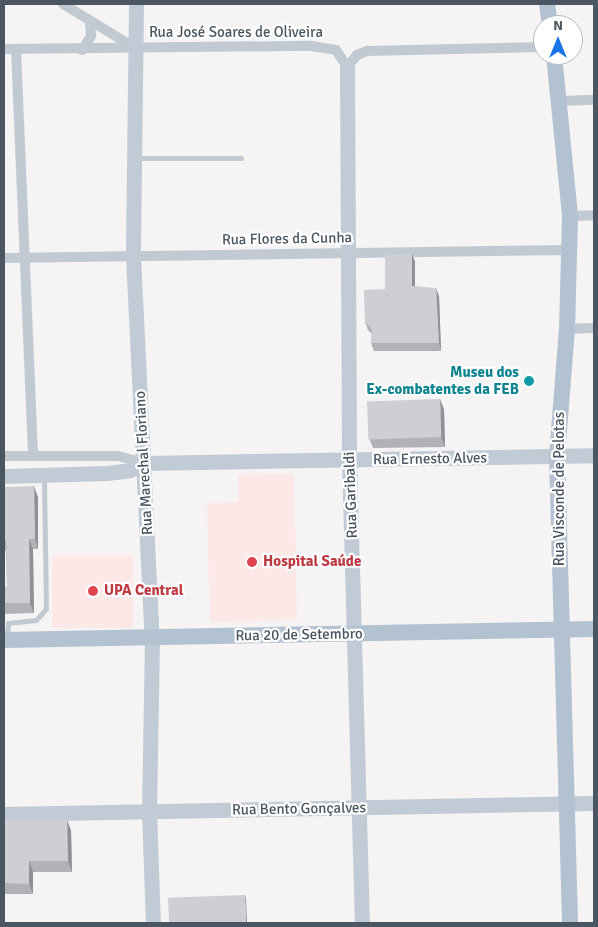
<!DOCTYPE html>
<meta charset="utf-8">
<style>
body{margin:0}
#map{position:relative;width:598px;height:927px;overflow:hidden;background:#f5f3f3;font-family:Signika,sans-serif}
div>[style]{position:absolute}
.medical>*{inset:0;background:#fce8e6;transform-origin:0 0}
.lane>*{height:5px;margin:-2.5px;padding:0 2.5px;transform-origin:2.5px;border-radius:2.5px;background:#c1cad2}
.street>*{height:10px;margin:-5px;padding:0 5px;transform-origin:5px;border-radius:5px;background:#c1cad2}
.secondary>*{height:15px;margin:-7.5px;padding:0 7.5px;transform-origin:7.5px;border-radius:7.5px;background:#c1cbd6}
.primary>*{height:16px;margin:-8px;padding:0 8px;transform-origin:8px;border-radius:8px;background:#b3c2d1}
.wall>*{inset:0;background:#b0b2b7}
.shaded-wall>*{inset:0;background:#909195}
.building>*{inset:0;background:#cdcfd5;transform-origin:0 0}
.dots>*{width:14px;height:14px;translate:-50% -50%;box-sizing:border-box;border:2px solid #fff;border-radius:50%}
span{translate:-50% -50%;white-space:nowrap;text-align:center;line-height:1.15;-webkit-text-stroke:4.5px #fff;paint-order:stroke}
.street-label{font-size:15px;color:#4a5661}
.culture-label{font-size:15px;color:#0d838f;font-weight:700}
.right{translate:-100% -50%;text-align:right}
.health-label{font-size:15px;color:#be3a42;font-weight:700}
.left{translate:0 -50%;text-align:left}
.frame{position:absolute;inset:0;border:5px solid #4a5661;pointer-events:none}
.north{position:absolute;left:533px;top:15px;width:50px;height:50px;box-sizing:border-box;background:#fff;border:1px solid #b7bbc0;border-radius:50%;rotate:0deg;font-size:14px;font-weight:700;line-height:20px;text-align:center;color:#4a5661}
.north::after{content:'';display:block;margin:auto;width:18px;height:22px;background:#1a73e8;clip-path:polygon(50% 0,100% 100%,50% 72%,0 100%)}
</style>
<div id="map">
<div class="medical">
<i style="clip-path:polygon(294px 474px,297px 620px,210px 622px,207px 503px,238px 502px,238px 475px)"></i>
<i style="left:52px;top:555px;width:81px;height:73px"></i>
</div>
<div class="lane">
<i style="left:136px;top:158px;width:105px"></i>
<i style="left:7px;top:638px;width:15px;rotate:-86deg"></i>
<i style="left:8px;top:623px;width:28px;rotate:-6deg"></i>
<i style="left:36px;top:620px;width:15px;rotate:-48deg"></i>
<i style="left:46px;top:609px;width:133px;rotate:-90.9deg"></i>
</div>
<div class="street">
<i style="left:63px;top:4px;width:84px;rotate:31.4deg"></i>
<i style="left:4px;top:49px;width:307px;rotate:-0.6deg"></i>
<i style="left:311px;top:46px;width:25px;rotate:9deg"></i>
<i style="left:336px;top:50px;width:20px;rotate:57deg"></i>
<i style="left:347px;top:67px;width:16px;rotate:-50deg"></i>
<i style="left:357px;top:55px;width:11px;rotate:-22deg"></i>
<i style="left:367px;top:51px;width:176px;rotate:-1.3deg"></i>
<i style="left:16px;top:49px;width:406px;rotate:87.6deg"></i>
<i style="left:82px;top:50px;width:17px;rotate:-57deg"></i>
<i style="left:91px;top:36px;width:14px;rotate:-94deg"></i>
<i style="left:560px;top:101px;width:34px;rotate:-2deg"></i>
<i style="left:570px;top:216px;width:24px;rotate:-2deg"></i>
<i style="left:4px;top:258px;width:566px;rotate:-0.81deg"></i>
<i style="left:567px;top:329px;width:27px;rotate:-2deg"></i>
<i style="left:4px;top:456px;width:114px"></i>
<i style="left:118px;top:456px;width:28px;rotate:15deg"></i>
</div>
<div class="secondary">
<i style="left:136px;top:4px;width:252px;rotate:90.7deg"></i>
<i style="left:133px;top:256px;width:383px;rotate:87.2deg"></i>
<i style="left:152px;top:639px;width:172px;rotate:91deg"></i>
<i style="left:149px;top:811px;width:112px;rotate:88deg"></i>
<i style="left:347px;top:67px;width:393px;rotate:89.7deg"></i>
<i style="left:349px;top:460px;width:463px;rotate:88.4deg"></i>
<i style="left:4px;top:476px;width:103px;rotate:-1.7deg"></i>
<i style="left:107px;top:473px;width:23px;rotate:-7deg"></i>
<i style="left:130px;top:470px;width:17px;rotate:-25deg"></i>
<i style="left:145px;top:463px;width:449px;rotate:-1deg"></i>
<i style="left:4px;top:814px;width:590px;rotate:-1.07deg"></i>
</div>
<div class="primary">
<i style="left:547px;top:4px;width:21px;rotate:82deg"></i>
<i style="left:554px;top:55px;width:162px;rotate:84.3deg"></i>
<i style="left:570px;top:216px;width:113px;rotate:91.5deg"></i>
<i style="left:567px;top:329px;width:127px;rotate:94.5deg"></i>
<i style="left:557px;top:456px;width:467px;rotate:88.4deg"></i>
<i style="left:4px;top:640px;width:590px;rotate:-1.07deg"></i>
</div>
<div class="wall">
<i style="clip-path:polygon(412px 254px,415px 262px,415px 286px,439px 296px,441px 351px,374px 351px,371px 343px,372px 334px,368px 330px,365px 322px,385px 289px)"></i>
<i style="clip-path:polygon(444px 409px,445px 447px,373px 448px,369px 438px)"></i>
<i style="clip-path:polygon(4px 487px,38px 497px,38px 549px,33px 549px,34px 613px,4px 614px,4px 586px,7px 586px,6px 551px,4px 551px)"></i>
<i style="clip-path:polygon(4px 819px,71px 830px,72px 872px,33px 872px,33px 894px,4px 894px)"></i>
</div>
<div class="shaded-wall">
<i style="clip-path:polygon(412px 254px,415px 262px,415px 294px,412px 286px)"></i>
<i style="clip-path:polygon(436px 288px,439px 296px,441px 351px,439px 343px)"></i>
<i style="clip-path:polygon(440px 399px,444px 409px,445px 447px,441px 437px)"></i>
<i style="clip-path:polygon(34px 486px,38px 497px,38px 549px,35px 539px)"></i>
<i style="clip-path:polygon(29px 539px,33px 549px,34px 613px,30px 603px)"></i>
<i style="clip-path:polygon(67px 820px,71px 830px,72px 872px,68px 861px)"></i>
<i style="clip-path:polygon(29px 861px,33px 872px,33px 894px,29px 884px)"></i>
<i style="clip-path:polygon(245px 895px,246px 898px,247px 923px,246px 923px)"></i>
</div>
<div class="building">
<i style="clip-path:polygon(412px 254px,412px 286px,436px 288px,439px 343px,371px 343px,372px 329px,365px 322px,364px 290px,385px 289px,385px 255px)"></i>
<i style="left:440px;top:399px;width:38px;height:73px;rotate:88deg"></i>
<i style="clip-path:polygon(34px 486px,35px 539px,29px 539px,30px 603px,4px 603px,4px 586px,7px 586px,6px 540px,4px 540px,4px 487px)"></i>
<i style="clip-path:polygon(4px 819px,67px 820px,68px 861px,29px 861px,29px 884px,4px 883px)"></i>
<i style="left:245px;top:895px;width:28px;height:77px;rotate:88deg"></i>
</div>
<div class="dots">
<i style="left:529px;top:381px;background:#0f9aa8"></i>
<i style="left:252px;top:562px;background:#e0444e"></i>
<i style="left:93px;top:591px;background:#e0444e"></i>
</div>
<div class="street-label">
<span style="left:236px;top:33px">Rua José Soares de Oliveira</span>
<span style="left:287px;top:239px;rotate:-1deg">Rua Flores da Cunha</span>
<span style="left:430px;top:459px;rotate:-1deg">Rua Ernesto Alves</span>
<span style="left:144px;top:463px;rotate:-93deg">Rua Marechal Floriano</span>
<span style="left:560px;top:489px;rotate:-90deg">Rua Visconde de Pelotas</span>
<span style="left:351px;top:495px;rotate:-92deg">Rua Garibaldi</span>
<span style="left:299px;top:635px;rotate:-1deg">Rua 20 de Setembro</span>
<span style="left:299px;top:809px;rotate:-1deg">Rua Bento Gonçalves</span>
</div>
<div class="culture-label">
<span class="right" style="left:519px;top:381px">Museu dos<br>Ex-combatentes da FEB</span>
</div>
<div class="health-label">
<span class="left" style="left:263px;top:562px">Hospital Saúde</span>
<span class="left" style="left:104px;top:591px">UPA Central</span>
</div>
<div class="frame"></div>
<div class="north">N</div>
</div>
